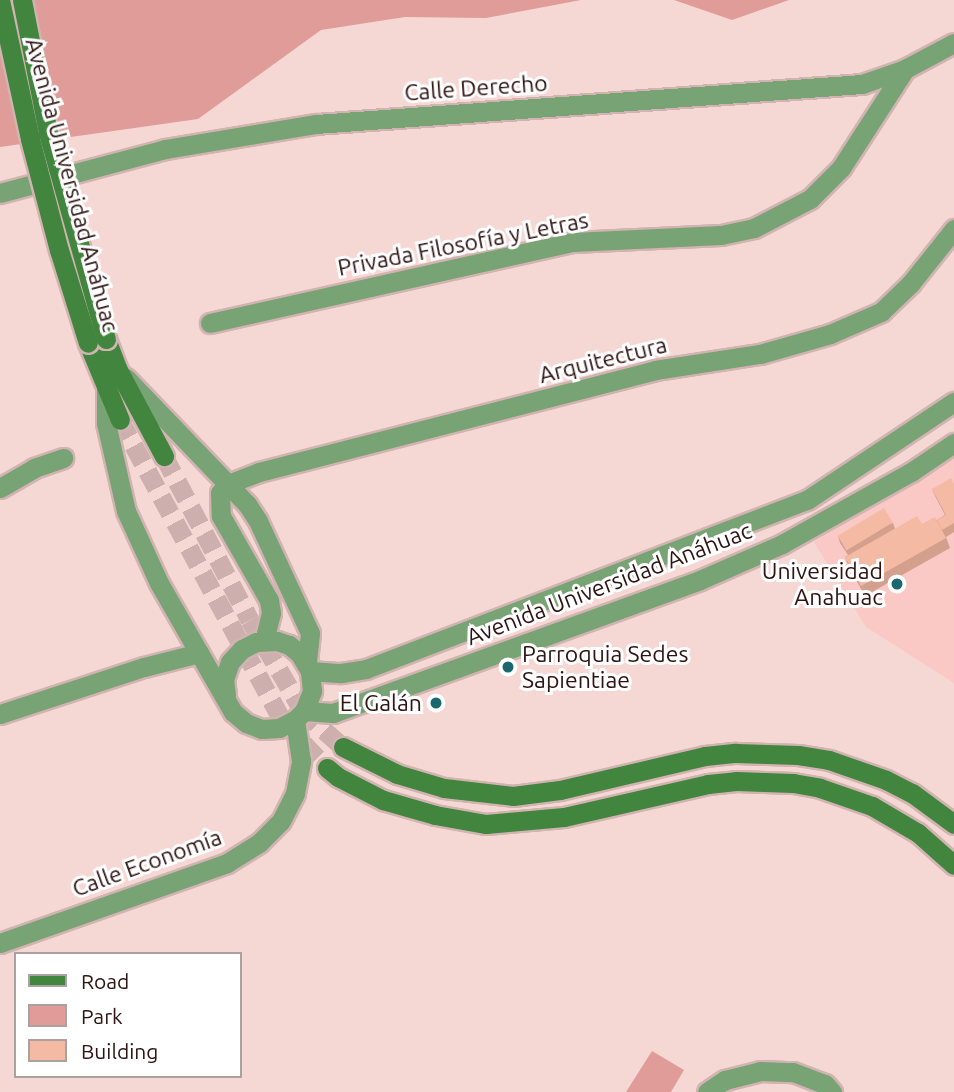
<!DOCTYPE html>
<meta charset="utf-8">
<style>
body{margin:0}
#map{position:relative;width:954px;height:1092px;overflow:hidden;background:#f5d7d4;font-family:Ubuntu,sans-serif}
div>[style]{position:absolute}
.built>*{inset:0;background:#fbc9c5}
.green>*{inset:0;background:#e09c98}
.secondary-tunnel>*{height:19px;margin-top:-9.5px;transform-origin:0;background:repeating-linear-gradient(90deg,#cdb0ad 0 19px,transparent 0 29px)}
.roads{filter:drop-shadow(2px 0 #d1b4b1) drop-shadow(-2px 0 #d1b4b1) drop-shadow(0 2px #d1b4b1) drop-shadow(0 -2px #d1b4b1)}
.minor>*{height:19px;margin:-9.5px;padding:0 9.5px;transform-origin:9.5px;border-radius:9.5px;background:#78a374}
.tertiary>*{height:19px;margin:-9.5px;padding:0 9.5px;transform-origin:9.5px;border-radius:9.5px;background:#78a374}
.secondary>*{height:19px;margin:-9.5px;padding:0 9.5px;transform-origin:9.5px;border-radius:9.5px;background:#41853e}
.bridges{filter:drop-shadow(2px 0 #d1b4b1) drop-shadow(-2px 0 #d1b4b1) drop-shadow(0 2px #d1b4b1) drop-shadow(0 -2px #d1b4b1)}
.secondary-bridge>*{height:19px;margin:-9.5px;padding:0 9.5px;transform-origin:9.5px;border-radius:9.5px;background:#41853e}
.wall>*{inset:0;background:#d2a08c}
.building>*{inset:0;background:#f4baa3;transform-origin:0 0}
.dots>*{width:19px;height:19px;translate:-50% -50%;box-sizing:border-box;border:4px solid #fff;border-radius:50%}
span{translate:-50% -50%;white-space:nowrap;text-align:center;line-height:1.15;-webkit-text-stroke:6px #fff;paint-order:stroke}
.street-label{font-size:23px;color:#2d1312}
.poi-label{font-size:23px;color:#2d1312}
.right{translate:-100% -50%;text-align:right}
.left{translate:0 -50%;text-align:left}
.legend{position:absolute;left:14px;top:952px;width:228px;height:126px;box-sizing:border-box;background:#fff;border:2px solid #aba1a0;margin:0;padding:9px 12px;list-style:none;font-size:21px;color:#2d1312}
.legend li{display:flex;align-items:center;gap:14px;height:35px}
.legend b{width:35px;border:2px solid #aba1a0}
</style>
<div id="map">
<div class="built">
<i style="clip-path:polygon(954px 455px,954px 683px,866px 627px,814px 542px)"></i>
</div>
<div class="green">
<i style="clip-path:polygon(0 0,581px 0,486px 18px,405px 17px,321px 30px,198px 119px,0 147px)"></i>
<i style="clip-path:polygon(674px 0,789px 0,732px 20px)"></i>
<i style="clip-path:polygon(652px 1051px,684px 1070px,671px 1092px,626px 1092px)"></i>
</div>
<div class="secondary-tunnel">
<i style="left:120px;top:420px;width:345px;rotate:61.6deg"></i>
<i style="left:284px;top:723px;width:62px;rotate:46.3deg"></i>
<i style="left:164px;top:456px;width:185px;rotate:62.3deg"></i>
<i style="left:250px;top:620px;width:105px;rotate:59.8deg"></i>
<i style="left:303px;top:711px;width:54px;rotate:42deg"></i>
</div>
<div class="roads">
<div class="minor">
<i style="left:0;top:193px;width:171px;rotate:-14.9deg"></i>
<i style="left:165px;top:149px;width:153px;rotate:-9.4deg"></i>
<i style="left:316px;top:124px;width:547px;rotate:-4.19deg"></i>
<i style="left:862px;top:84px;width:46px;rotate:-19.2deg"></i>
<i style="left:905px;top:69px;width:55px;rotate:-28deg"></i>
<i style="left:210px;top:323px;width:372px;rotate:-12.6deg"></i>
<i style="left:573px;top:242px;width:148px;rotate:-2.7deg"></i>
<i style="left:721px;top:235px;width:34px;rotate:-12deg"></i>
<i style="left:754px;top:228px;width:63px;rotate:-27.4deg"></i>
<i style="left:810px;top:199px;width:44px;rotate:-45deg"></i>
<i style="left:841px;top:168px;width:118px;rotate:-57.1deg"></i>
<i style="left:228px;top:484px;width:33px;rotate:-21deg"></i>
<i style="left:259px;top:472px;width:409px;rotate:-14.4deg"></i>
<i style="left:655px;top:370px;width:106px;rotate:-8.7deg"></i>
<i style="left:760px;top:354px;width:73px;rotate:-15.9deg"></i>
<i style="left:830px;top:334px;width:56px;rotate:-23.3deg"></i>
<i style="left:881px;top:312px;width:42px;rotate:-44deg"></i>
<i style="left:911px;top:283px;width:69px;rotate:-51.5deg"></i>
<i style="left:0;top:488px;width:39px;rotate:-30deg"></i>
<i style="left:34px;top:468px;width:31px;rotate:-19deg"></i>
<i style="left:310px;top:671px;width:31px;rotate:4deg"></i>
<i style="left:341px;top:673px;width:25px;rotate:-9deg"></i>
<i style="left:366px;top:669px;width:472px;rotate:-21deg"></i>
<i style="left:807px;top:500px;width:177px;rotate:-33.7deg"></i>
<i style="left:304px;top:711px;width:29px;rotate:4deg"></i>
<i style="left:333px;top:713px;width:390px;rotate:-19.9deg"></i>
<i style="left:700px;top:580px;width:90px;rotate:-23.7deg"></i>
<i style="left:782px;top:544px;width:148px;rotate:-29.2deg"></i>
<i style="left:911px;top:472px;width:52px;rotate:-34deg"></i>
<i style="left:0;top:714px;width:151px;rotate:-18.1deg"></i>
<i style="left:144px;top:667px;width:57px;rotate:-14.3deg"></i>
<i style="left:0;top:943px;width:241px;rotate:-19.4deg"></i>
<i style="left:227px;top:863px;width:38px;rotate:-32deg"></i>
<i style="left:259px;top:843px;width:31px;rotate:-45deg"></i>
<i style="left:281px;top:821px;width:31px;rotate:-63deg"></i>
<i style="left:295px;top:793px;width:33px;rotate:-79deg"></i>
<i style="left:301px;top:761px;width:41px;rotate:-98.3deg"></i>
<i style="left:707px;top:1092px;width:22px;rotate:-34deg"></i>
<i style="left:725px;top:1080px;width:36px;rotate:-14deg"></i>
<i style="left:760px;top:1071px;width:33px;rotate:2deg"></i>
<i style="left:793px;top:1072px;width:34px;rotate:21deg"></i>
<i style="left:825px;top:1084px;width:11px;rotate:49deg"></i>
</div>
<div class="tertiary">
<i style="left:126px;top:378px;width:175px;rotate:46.2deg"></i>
<i style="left:247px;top:504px;width:20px;rotate:57deg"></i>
<i style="left:258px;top:521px;width:123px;rotate:65.1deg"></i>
<i style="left:310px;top:633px;width:30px;rotate:96deg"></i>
<i style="left:106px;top:386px;width:37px;rotate:90deg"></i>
<i style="left:106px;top:423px;width:90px;rotate:77.2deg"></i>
<i style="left:126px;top:511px;width:79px;rotate:65.4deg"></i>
<i style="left:159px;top:583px;width:149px;rotate:60.2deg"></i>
<i style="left:233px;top:712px;width:17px;rotate:40deg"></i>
<i style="left:246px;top:723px;width:17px;rotate:21deg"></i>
<i style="left:262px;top:729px;width:17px;rotate:-3deg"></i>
<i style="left:279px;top:728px;width:18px;rotate:-27deg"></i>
<i style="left:295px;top:720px;width:13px;rotate:-45deg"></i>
<i style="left:304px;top:711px;width:22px;rotate:-68deg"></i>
<i style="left:312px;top:691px;width:20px;rotate:-96deg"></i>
<i style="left:310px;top:671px;width:21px;rotate:-121deg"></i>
<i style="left:299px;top:653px;width:13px;rotate:-141deg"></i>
<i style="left:289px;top:645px;width:13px;rotate:-162deg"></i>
<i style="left:277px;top:641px;width:21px;rotate:177deg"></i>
<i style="left:256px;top:642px;width:16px;rotate:153deg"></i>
<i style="left:242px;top:649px;width:18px;rotate:133deg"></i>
<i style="left:230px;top:662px;width:18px;rotate:109deg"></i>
<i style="left:224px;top:679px;width:17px;rotate:83deg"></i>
<i style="left:228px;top:484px;width:12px;rotate:132deg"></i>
<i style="left:220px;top:493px;width:23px;rotate:88deg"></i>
<i style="left:221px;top:516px;width:97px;rotate:60.3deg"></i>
<i style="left:269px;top:600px;width:13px;rotate:81deg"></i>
<i style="left:271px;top:613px;width:29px;rotate:104deg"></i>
</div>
<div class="secondary">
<i style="left:106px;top:339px;width:31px;rotate:69deg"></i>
<i style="left:117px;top:368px;width:100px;rotate:61.9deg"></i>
<i style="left:88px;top:343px;width:83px;rotate:67.4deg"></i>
<i style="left:343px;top:747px;width:60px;rotate:26.6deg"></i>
<i style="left:397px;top:774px;width:49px;rotate:16.6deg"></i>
<i style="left:444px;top:788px;width:69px;rotate:6.6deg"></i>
<i style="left:513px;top:796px;width:47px;rotate:-7.3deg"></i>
<i style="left:560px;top:790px;width:149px;rotate:-13.2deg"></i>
<i style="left:705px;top:756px;width:31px;rotate:-6deg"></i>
<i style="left:736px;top:753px;width:62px;rotate:1.8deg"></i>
<i style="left:798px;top:755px;width:31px;rotate:9deg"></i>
<i style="left:829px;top:760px;width:60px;rotate:19.3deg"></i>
<i style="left:886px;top:780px;width:29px;rotate:27deg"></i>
<i style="left:912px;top:793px;width:52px;rotate:36.4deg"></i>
<i style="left:327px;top:768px;width:14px;rotate:39deg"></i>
<i style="left:338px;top:777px;width:51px;rotate:27.1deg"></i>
<i style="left:383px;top:800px;width:54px;rotate:16.1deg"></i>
<i style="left:435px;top:815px;width:52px;rotate:10deg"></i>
<i style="left:486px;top:824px;width:78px;rotate:-5.1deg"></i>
<i style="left:564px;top:817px;width:148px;rotate:-12.9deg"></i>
<i style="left:708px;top:784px;width:28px;rotate:-6deg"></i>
<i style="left:736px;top:781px;width:57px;rotate:2deg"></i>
<i style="left:793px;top:783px;width:27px;rotate:10deg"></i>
<i style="left:820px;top:788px;width:55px;rotate:19.1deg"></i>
<i style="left:872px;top:806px;width:53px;rotate:30.4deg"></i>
<i style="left:918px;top:833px;width:48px;rotate:41.6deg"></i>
</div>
</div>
<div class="bridges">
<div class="secondary-bridge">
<i style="left:0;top:0;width:142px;rotate:77.8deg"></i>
<i style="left:30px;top:139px;width:115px;rotate:75.4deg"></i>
<i style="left:59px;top:250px;width:97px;rotate:72.7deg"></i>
<i style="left:22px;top:0;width:136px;rotate:78.9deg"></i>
<i style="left:48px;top:133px;width:214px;rotate:74.3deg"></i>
</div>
</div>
<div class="wall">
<i style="clip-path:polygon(954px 484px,954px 532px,946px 537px,950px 548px,865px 596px,849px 567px,845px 557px,848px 555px,840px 543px,838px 536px,893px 523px,895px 529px,922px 524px,937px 520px,945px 515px,935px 496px,932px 489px)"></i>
</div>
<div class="building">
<i style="clip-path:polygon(951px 478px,954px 484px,954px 523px,942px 530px,937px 520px,946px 515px,932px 489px)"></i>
<i style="left:884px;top:508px;width:17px;height:54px;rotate:59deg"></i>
<i style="clip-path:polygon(917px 516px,922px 524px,935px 517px,946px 538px,861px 586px,845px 557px)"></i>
</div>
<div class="dots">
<i style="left:897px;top:584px;background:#1a676d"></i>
<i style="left:508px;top:667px;background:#1a676d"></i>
<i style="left:436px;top:703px;background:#1a676d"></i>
</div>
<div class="street-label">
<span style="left:476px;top:88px;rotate:-4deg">Calle Derecho</span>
<span style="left:72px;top:185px;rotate:75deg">Avenida Universidad Anáhuac</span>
<span style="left:463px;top:244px;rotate:-11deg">Privada Filosofía y Letras</span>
<span style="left:603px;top:360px;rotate:-14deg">Arquitectura</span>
<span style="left:609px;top:584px;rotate:-21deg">Avenida Universidad Anáhuac</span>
<span style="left:147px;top:863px;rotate:-20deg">Calle Economía</span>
</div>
<div class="poi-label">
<span class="right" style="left:883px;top:584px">Universidad<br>Anahuac</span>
<span class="left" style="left:522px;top:667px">Parroquia Sedes<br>Sapientiae</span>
<span class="right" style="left:422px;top:703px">El Galán</span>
</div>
<ul class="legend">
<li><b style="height:9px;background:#41853e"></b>Road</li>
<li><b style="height:19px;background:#e09c98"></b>Park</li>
<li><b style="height:19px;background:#f4baa3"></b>Building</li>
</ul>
</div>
